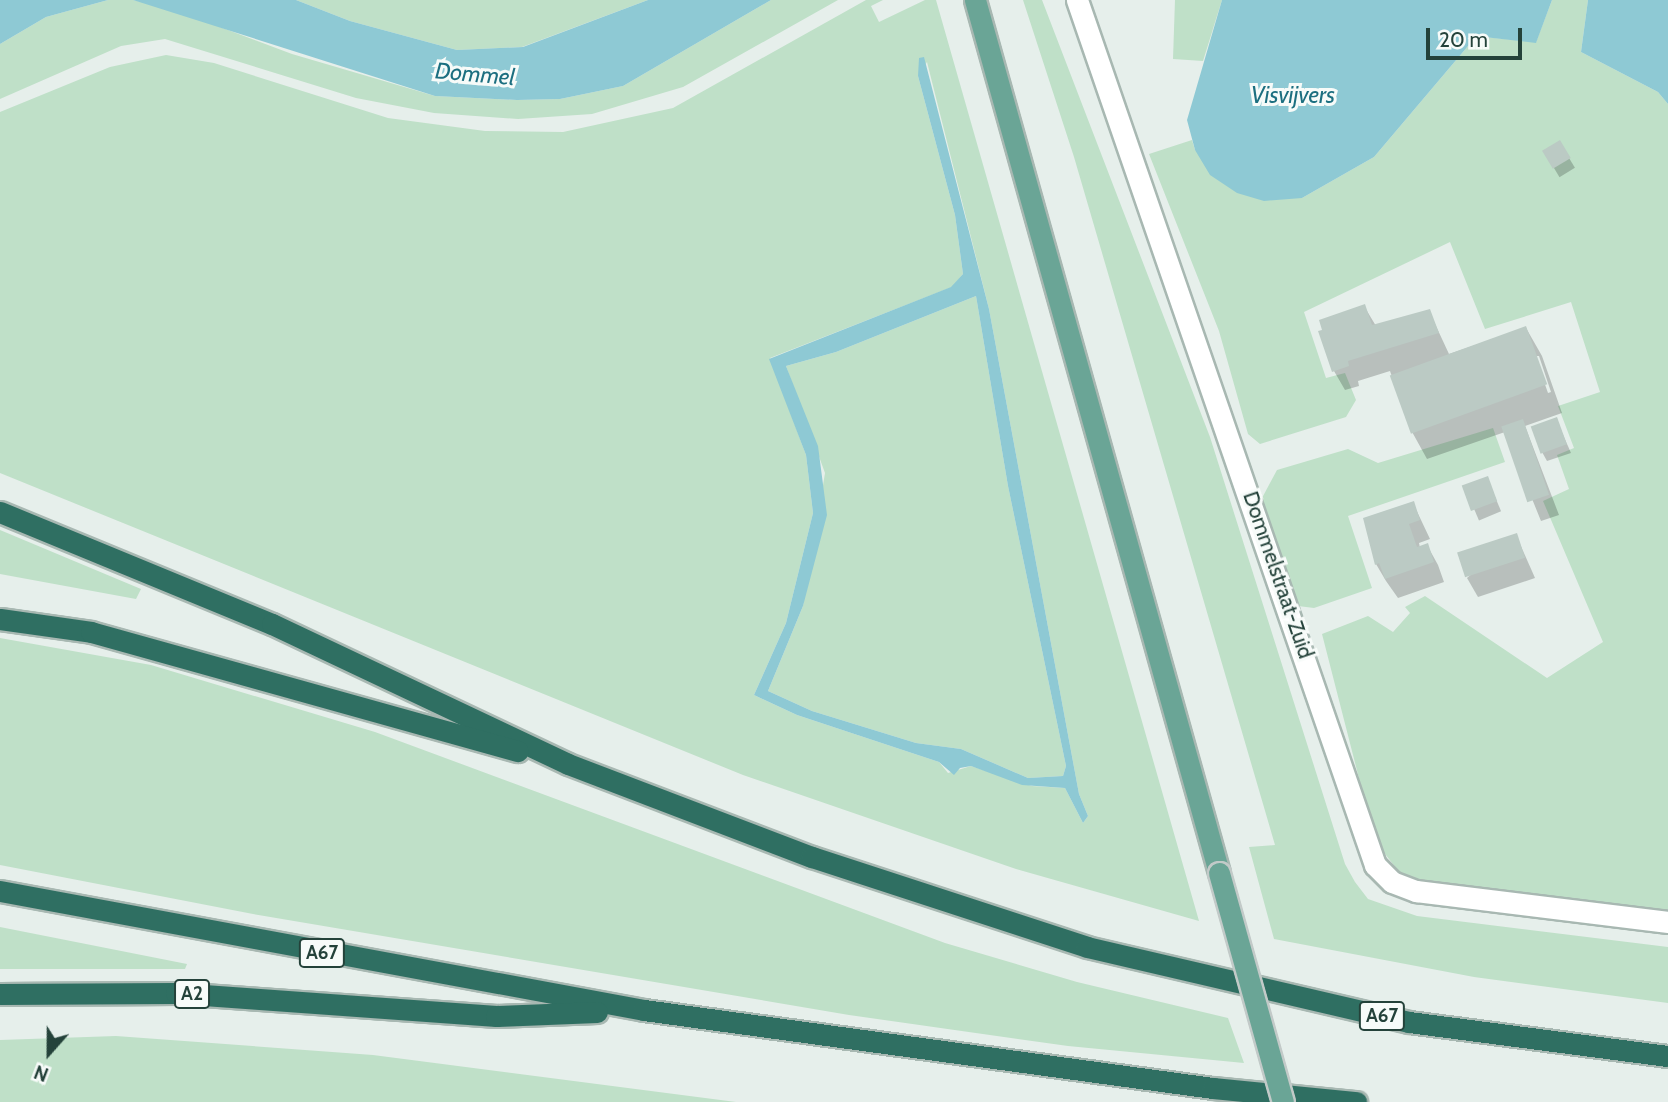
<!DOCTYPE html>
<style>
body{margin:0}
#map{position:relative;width:1668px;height:1102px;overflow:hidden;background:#e6efeb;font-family:Cabin,sans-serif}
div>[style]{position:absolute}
.green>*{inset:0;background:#bfe0c8}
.water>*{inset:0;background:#8ec9d4}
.shadow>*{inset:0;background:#0003;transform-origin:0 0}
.building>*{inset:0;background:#bbcac4;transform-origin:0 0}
.roads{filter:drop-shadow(2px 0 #a8b8b2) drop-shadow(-2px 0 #a8b8b2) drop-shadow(0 2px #a8b8b2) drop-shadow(0 -2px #a8b8b2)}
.minor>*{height:21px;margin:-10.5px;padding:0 10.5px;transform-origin:10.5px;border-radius:10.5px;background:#fff}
.major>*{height:21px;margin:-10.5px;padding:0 10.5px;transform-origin:10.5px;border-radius:10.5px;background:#6aa596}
.highway>*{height:21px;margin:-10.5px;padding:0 10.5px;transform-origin:10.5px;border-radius:10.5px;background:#2f6f62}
.bridges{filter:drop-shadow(2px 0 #c2cac8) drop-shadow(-2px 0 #c2cac8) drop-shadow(0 2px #c2cac8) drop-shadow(0 -2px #c2cac8)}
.major-bridge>*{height:21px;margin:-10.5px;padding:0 10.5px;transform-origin:10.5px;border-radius:10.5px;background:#6aa596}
span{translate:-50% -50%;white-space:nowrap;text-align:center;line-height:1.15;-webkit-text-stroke:6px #f7fbf9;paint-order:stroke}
.shield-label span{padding:2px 5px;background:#f7fbf9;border:2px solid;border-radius:5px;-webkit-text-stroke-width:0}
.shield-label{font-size:19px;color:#24423a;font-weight:700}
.street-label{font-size:21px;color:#24423a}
.water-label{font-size:23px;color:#1c6f80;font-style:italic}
.north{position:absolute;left:14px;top:1018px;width:70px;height:70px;-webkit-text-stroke:5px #f7fbf9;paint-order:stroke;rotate:201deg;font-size:19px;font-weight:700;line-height:28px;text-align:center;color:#24423a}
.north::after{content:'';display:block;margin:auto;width:24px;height:32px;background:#24423a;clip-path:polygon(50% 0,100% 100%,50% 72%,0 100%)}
.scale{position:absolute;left:1426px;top:28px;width:96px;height:32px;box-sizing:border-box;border:4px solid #24423a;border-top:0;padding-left:9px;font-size:21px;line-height:24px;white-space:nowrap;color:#24423a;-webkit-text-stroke:5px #f7fbf9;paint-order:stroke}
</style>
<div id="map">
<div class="green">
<i style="clip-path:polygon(108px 0,133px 0,172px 9px,292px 54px,435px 96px,517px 100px,560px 99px,623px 86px,771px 0,838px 0,683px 87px,592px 114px,518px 119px,434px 113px,356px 98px,165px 39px,121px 46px,0 99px,0 44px,46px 17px)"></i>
<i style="clip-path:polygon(296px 0,648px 0,522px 47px,457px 50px,350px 21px)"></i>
<i style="clip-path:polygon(evenodd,866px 0,883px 0,871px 6px,879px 22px,925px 0,936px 0,1199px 921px,1016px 869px,743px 775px,0 473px,0 112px,110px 67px,166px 55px,214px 63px,388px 118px,485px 131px,563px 132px,673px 108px,866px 0,927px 62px,989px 309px,1079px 794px,1088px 816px,1083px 823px,1065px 788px,1032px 786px,971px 766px,948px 773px,939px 762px,797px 715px,754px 695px,786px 623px,813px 513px,806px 455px,770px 358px,952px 287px,963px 274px,955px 215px,918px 76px,927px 62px)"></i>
<i style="clip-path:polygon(1023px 0,1042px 0,1210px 437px,1345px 864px,1355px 882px,1368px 899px,1417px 916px,1668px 947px,1668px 1003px,1474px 977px,1274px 939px,1249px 847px,1275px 845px,1074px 157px)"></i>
<i style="clip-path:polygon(1175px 0,1222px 0,1203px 61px,1173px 59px)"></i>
<i style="clip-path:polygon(1552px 0,1588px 0,1581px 52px,1658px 92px,1668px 104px,1668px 915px,1409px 880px,1399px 872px,1382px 850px,1363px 794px,1322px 634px,1368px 616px,1393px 632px,1410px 613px,1405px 607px,1425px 596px,1547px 678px,1603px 642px,1543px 501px,1569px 489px,1557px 455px,1574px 448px,1558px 406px,1600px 392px,1571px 302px,1485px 329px,1450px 242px,1304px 312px,1326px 378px,1345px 373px,1356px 400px,1346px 417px,1260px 444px,1248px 434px,1219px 331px,1149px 154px,1192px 140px,1195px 150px,1302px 198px,1374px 157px,1468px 46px,1484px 37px,1536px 42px)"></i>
<i style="clip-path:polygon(976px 296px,1008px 486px,1066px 766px,1063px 776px,1028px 778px,961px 749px,916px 743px,812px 711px,768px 691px,803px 606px,825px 473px,786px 366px,836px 352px)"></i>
<i style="clip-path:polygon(1493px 428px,1505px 462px,1348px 516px,1372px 588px,1314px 608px,1298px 606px,1262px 498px,1277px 470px,1348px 449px,1378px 463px)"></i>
<i style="clip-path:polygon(0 530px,141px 589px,136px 599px,0 574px)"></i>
<i style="clip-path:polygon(0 638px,151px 665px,375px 732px,945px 943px,1077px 982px,1228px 1018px,1244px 1063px,1068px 1046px,849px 1015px,253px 914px,0 865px)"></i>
<i style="clip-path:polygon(0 927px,187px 964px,185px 969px,0 969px)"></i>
<i style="clip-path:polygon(116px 1036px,373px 1055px,736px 1102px,0 1102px,0 1040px)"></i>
</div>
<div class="water">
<i style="clip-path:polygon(0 0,108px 0,46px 17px,0 44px)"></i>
<i style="clip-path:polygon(133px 0,296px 0,350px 21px,457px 50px,523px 47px,648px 0,771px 0,623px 86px,560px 99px,517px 100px,435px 96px)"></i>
<i style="clip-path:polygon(1222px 0,1552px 0,1536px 43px,1484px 37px,1468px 46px,1374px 157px,1302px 198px,1264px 201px,1237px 193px,1210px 175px,1195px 150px,1187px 120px)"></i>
<i style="clip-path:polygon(1588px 0,1668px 0,1668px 104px,1658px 92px,1581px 52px)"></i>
<i style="clip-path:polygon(evenodd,924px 57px,989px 309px,1079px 794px,1088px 816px,1083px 823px,1065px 788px,1022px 785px,971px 766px,960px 768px,954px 775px,939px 762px,797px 715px,754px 695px,786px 623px,813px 513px,806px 455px,769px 359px,951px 287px,963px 274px,955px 215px,918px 76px,919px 58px,924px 57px,976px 296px,1008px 486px,1066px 766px,1063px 776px,1028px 778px,961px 749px,916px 743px,812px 711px,768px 691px,803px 606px,827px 515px,818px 446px,786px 366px,836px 352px,976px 296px)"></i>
</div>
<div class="shadow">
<i style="left:1560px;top:143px;width:29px;height:18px;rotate:59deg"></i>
<i style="clip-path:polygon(evenodd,1364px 306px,1376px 326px,1429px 311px,1449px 354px,1526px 328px,1542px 356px,1562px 413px,1525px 426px,1559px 515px,1541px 521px,1505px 432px,1427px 459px,1411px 430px,1390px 371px,1358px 381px,1359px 386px,1345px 390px,1334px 371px,1364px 306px,1535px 356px,1539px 356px,1551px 392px,1548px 393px,1535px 356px)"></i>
<i style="clip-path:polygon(1556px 419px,1571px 453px,1547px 461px,1542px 452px)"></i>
<i style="left:1487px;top:478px;width:36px;height:24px;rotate:67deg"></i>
<i style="clip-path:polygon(1413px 503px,1430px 539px,1419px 543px,1420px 548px,1427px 545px,1438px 565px,1444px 582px,1398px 598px,1386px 581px,1436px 564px,1386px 581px,1376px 564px)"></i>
<i style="clip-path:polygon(1516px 535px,1535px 578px,1478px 597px,1467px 578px)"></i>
</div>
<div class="building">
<i style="left:1560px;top:140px;width:21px;height:21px;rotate:59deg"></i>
<i style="clip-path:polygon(1365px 304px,1372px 325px,1430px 309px,1439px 333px,1348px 361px,1349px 366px,1332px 372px,1318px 331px,1322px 330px,1319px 320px)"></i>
<i style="left:1526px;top:326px;width:62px;height:145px;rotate:70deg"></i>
<i style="left:1557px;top:417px;width:29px;height:28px;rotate:70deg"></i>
<i style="left:1523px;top:419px;width:80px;height:23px;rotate:71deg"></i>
<i style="left:1488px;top:476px;width:27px;height:28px;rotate:70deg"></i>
<i style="clip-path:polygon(1414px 501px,1420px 520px,1409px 524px,1417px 547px,1428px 543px,1434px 562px,1385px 579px,1379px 563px,1375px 565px,1363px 518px)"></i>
<i style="left:1517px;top:533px;width:26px;height:63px;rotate:72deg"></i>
</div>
<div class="roads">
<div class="minor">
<i style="left:1077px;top:0;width:915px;rotate:70.99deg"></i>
<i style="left:1375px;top:865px;width:24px;rotate:45deg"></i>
<i style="left:1392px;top:882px;width:26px;rotate:21deg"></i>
<i style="left:1416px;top:891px;width:254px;rotate:7deg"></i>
</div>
<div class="major">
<i style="left:975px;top:0;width:906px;rotate:74.38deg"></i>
</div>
<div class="highway">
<i style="left:0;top:512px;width:294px;rotate:22.4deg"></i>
<i style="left:272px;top:624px;width:327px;rotate:25.3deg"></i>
<i style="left:568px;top:764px;width:261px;rotate:20.9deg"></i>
<i style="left:812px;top:857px;width:289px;rotate:18.1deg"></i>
<i style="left:1087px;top:947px;width:331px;rotate:13.1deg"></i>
<i style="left:1409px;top:1022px;width:261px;rotate:7.5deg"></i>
<i style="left:0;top:619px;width:92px;rotate:8.1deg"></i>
<i style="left:91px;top:632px;width:443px;rotate:15.6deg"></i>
<i style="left:0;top:891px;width:655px;rotate:10.47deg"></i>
<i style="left:644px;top:1010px;width:574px;rotate:7.81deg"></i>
<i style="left:1213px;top:1088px;width:144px;rotate:5.6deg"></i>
<i style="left:0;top:994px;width:176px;rotate:-0.3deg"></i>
<i style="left:176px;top:993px;width:321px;rotate:4.1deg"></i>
<i style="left:496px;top:1016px;width:101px;rotate:-2.3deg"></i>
</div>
</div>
<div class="bridges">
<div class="major-bridge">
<i style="left:1219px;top:873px;width:238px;rotate:74.4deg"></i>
</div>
</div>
<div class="shield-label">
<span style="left:322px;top:953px">A67</span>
<span style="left:192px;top:994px">A2</span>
<span style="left:1382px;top:1016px">A67</span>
</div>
<div class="street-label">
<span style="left:1278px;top:575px;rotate:71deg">Dommelstraat-Zuid</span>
</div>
<div class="water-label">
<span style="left:475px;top:74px;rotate:5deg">Dommel</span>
<span style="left:1293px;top:95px">Visvijvers</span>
</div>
<div class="north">N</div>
<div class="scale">20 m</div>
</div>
